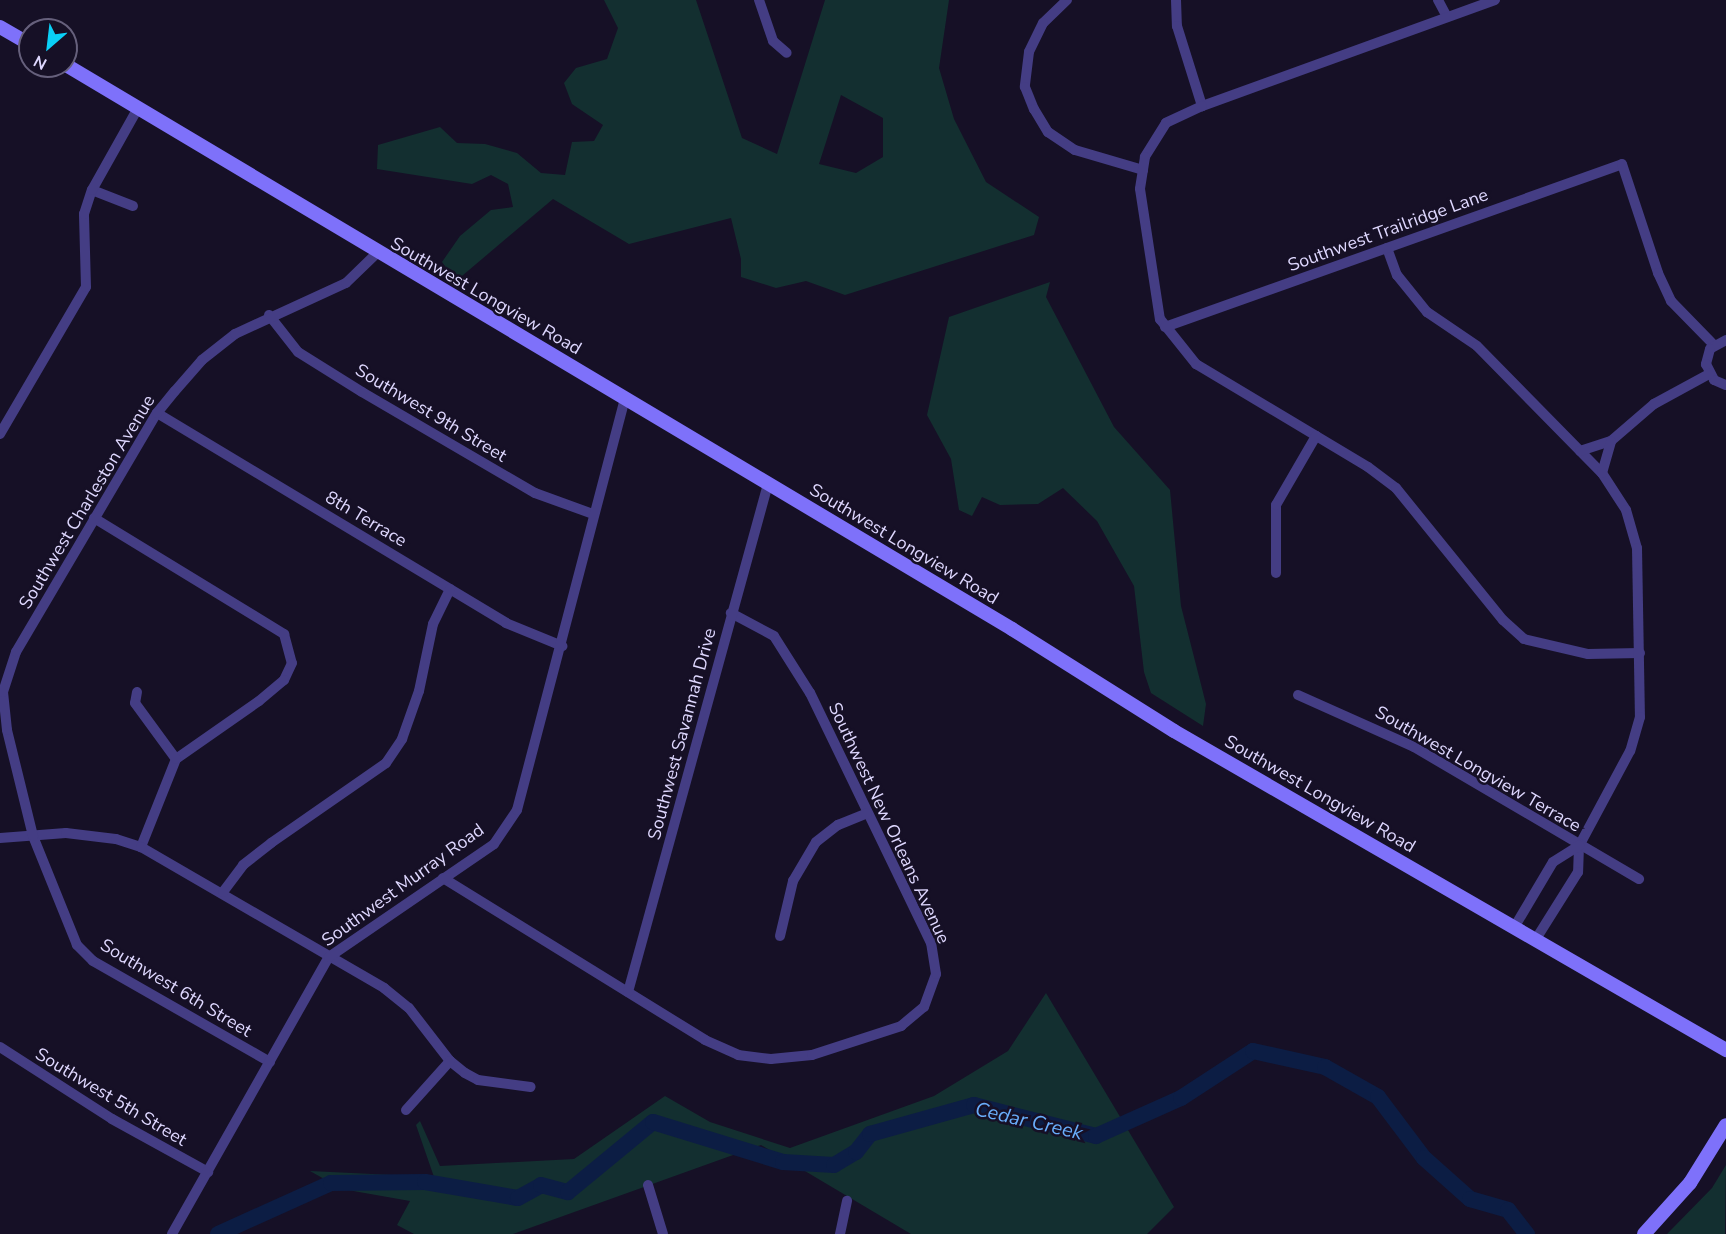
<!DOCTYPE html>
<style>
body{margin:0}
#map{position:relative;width:1726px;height:1234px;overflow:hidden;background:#161026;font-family:"Nunito Sans",sans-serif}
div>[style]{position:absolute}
.green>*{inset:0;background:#132f30}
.river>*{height:16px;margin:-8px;padding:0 8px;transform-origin:8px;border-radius:8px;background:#0c1d44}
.street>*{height:10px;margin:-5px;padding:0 5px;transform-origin:5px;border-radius:5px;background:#443d84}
.secondary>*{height:14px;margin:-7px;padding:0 7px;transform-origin:7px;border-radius:7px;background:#7e71fa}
span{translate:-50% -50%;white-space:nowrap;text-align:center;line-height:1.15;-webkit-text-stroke:5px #161026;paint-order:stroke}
.street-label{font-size:18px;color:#ded7fe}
.water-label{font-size:20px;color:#69adfa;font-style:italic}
.north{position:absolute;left:18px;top:18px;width:60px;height:60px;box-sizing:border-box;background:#161026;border:2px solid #66607c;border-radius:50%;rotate:208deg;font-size:16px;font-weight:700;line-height:24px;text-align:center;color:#ded7fe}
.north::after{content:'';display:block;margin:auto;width:21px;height:27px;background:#0ad0f7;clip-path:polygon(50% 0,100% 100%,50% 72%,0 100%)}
</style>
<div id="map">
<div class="green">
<i style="clip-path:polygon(evenodd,604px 0,696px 0,742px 138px,777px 154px,825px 0,949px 0,939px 68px,954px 119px,986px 182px,1039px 217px,1034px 235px,845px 295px,806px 281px,776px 288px,741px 277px,741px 259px,731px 218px,629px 244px,553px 199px,456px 281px,442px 262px,460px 236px,491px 210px,513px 207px,508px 184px,491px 175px,472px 184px,377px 169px,378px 145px,440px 127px,457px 143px,485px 144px,517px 153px,541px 173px,565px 175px,572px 142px,594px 141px,603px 125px,572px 104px,564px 83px,576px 68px,607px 59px,618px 28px,604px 0,841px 95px,883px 118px,883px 157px,856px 173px,819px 164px,841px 95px)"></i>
<i style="clip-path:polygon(1050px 282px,1046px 297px,1114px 427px,1170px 490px,1181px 606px,1206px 704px,1203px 726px,1151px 693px,1144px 672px,1134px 586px,1097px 521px,1063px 488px,1038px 504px,1000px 505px,982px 497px,972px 516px,959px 510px,951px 459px,927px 415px,949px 317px)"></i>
<i style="clip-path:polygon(1046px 993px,1174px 1207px,1147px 1234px,911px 1234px,761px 1145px,513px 1234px,414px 1234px,397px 1225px,410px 1201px,342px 1189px,310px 1171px,434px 1177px,416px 1125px,420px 1121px,440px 1166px,574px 1159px,665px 1096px,710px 1122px,790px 1148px,934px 1096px,1008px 1051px)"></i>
<i style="clip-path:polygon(1726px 1165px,1725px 1234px,1667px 1234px,1712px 1188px)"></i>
</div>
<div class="river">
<i style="left:218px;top:1234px;width:124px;rotate:-24.3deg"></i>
<i style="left:331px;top:1183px;width:94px;rotate:-0.6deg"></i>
<i style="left:425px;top:1182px;width:94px;rotate:9.8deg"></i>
<i style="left:518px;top:1198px;width:26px;rotate:-29deg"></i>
<i style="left:541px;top:1185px;width:28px;rotate:15deg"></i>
<i style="left:568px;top:1192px;width:110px;rotate:-39.5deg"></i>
<i style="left:653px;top:1122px;width:136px;rotate:17.1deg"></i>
<i style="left:783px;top:1162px;width:51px;rotate:3.4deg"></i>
<i style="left:834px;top:1165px;width:26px;rotate:-31deg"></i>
<i style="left:856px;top:1152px;width:23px;rotate:-52deg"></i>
<i style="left:870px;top:1134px;width:108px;rotate:-15.6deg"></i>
<i style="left:974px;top:1105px;width:126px;rotate:14.3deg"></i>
<i style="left:1096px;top:1136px;width:93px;rotate:-24.1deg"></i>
<i style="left:1181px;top:1098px;width:86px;rotate:-33.1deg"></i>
<i style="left:1253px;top:1051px;width:74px;rotate:12.5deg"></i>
<i style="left:1325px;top:1067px;width:61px;rotate:29.5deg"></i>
<i style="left:1378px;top:1097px;width:76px;rotate:53deg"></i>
<i style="left:1424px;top:1158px;width:62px;rotate:41.7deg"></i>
<i style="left:1470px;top:1199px;width:40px;rotate:16deg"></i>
<i style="left:1508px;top:1210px;width:31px;rotate:52deg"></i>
</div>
<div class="street">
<i style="left:759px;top:0;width:43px;rotate:71.1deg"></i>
<i style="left:773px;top:41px;width:18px;rotate:41deg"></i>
<i style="left:1067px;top:0;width:33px;rotate:136deg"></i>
<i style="left:1043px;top:23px;width:32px;rotate:116deg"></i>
<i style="left:1029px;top:52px;width:35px;rotate:97deg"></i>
<i style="left:1025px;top:87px;width:24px;rotate:68deg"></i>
<i style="left:1034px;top:109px;width:27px;rotate:59deg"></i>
<i style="left:1048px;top:132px;width:32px;rotate:34deg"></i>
<i style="left:1075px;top:150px;width:71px;rotate:16.4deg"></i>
<i style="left:1176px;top:0;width:26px;rotate:88deg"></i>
<i style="left:1177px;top:26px;width:84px;rotate:72.6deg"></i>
<i style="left:1438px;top:0;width:19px;rotate:62deg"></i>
<i style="left:1495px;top:0;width:312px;rotate:160.1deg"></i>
<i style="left:1202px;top:106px;width:40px;rotate:155deg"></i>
<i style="left:1166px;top:123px;width:40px;rotate:122deg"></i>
<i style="left:1145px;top:157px;width:32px;rotate:99deg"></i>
<i style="left:1140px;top:189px;width:132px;rotate:81.3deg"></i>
<i style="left:1160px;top:319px;width:58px;rotate:51.3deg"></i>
<i style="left:1196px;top:364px;width:200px;rotate:30.9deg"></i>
<i style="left:1368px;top:467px;width:35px;rotate:37deg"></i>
<i style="left:1396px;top:488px;width:170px;rotate:51deg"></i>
<i style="left:1503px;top:620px;width:28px;rotate:42deg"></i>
<i style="left:1524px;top:639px;width:66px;rotate:13.2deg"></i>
<i style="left:1588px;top:654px;width:52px;rotate:-1.1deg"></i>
<i style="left:92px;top:190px;width:44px;rotate:21.3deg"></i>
<i style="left:1387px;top:248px;width:29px;rotate:70deg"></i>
<i style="left:1397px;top:275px;width:48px;rotate:51deg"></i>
<i style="left:1427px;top:312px;width:60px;rotate:34.2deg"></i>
<i style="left:1477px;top:346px;width:178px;rotate:45.5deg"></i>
<i style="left:1602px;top:473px;width:44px;rotate:57deg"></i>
<i style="left:1626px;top:510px;width:40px;rotate:74deg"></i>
<i style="left:1637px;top:548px;width:169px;rotate:89deg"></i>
<i style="left:1640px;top:717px;width:35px;rotate:106deg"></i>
<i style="left:1630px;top:751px;width:108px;rotate:118.2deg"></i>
<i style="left:1579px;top:846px;width:26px;rotate:92deg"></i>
<i style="left:1578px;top:872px;width:79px;rotate:122.1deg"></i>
<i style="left:269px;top:315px;width:47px;rotate:51.9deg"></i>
<i style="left:298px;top:352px;width:75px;rotate:32deg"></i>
<i style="left:362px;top:392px;width:200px;rotate:30.3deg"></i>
<i style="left:535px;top:493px;width:62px;rotate:19.9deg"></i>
<i style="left:1165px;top:327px;width:485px;rotate:-19.6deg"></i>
<i style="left:1622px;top:164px;width:115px;rotate:71.7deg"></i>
<i style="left:1658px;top:273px;width:31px;rotate:65deg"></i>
<i style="left:1671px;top:301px;width:62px;rotate:45.7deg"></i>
<i style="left:1726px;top:340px;width:18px;rotate:151deg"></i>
<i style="left:1710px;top:349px;width:16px;rotate:105deg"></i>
<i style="left:1706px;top:364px;width:18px;rotate:63deg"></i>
<i style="left:1714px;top:380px;width:13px;rotate:23deg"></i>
<i style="left:157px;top:413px;width:407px;rotate:31deg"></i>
<i style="left:506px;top:623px;width:61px;rotate:22.3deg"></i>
<i style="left:0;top:434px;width:170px;rotate:-59.7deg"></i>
<i style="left:86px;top:287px;width:73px;rotate:-91.6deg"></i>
<i style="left:84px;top:214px;width:25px;rotate:-72deg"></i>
<i style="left:92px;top:190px;width:94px;rotate:-60.7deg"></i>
<i style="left:1580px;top:451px;width:33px;rotate:-18deg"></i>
<i style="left:1611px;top:441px;width:57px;rotate:-40.7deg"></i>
<i style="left:1654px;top:404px;width:63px;rotate:-28.6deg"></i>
<i style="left:1602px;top:473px;width:33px;rotate:-74deg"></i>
<i style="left:94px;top:518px;width:223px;rotate:31.4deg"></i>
<i style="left:284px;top:634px;width:30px;rotate:75deg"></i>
<i style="left:292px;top:663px;width:19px;rotate:115deg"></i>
<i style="left:284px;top:680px;width:33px;rotate:140deg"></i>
<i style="left:259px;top:701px;width:101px;rotate:145.1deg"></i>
<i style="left:176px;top:759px;width:95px;rotate:111.7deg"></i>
<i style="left:1276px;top:573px;width:68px;rotate:-90deg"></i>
<i style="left:1276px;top:505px;width:80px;rotate:-59.9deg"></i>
<i style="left:137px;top:692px;width:11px;rotate:100deg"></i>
<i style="left:135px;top:703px;width:69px;rotate:53.8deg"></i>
<i style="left:1298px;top:695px;width:127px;rotate:24.1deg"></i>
<i style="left:1414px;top:747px;width:261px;rotate:30.4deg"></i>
<i style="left:0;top:838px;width:66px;rotate:-4.3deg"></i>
<i style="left:66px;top:833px;width:50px;rotate:6.8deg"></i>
<i style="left:116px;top:839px;width:26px;rotate:18deg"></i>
<i style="left:141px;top:847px;width:281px;rotate:30.1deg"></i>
<i style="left:384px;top:988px;width:32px;rotate:39deg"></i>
<i style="left:409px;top:1008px;width:67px;rotate:52.3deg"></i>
<i style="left:450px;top:1061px;width:19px;rotate:39deg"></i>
<i style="left:465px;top:1073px;width:15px;rotate:28deg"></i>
<i style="left:478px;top:1080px;width:53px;rotate:7.5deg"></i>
<i style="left:443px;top:878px;width:308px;rotate:31.7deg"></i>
<i style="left:705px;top:1040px;width:36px;rotate:24deg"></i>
<i style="left:738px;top:1055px;width:33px;rotate:7deg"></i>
<i style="left:771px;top:1059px;width:41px;rotate:-5.6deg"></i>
<i style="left:812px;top:1055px;width:94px;rotate:-18deg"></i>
<i style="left:901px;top:1026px;width:30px;rotate:-40deg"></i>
<i style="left:924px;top:1007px;width:35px;rotate:-70deg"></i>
<i style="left:936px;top:974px;width:31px;rotate:-99deg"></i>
<i style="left:931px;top:943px;width:278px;rotate:-115.8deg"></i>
<i style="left:810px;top:693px;width:67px;rotate:-122.3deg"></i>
<i style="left:774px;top:636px;width:49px;rotate:-151.9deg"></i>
<i style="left:223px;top:892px;width:34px;rotate:-53deg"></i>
<i style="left:243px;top:865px;width:36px;rotate:-38deg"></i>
<i style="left:271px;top:843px;width:140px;rotate:-34.8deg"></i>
<i style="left:386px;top:763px;width:29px;rotate:-56deg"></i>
<i style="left:402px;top:739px;width:51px;rotate:-70.5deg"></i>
<i style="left:419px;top:691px;width:68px;rotate:-78.2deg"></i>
<i style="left:433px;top:624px;width:39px;rotate:-64deg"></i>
<i style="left:1515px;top:926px;width:74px;rotate:-59.3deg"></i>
<i style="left:1553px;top:862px;width:31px;rotate:-32deg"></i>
<i style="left:780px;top:936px;width:57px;rotate:-76.7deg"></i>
<i style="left:793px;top:881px;width:45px;rotate:-59.5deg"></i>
<i style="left:816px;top:842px;width:28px;rotate:-38deg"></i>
<i style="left:838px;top:825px;width:31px;rotate:-22deg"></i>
<i style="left:628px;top:992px;width:527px;rotate:-74.59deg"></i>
<i style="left:0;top:1047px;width:133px;rotate:32.7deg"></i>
<i style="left:112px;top:1119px;width:110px;rotate:28.9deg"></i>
<i style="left:270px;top:1062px;width:204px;rotate:-150.3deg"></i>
<i style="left:93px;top:961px;width:23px;rotate:-135deg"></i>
<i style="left:77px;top:945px;width:118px;rotate:-112deg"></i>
<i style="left:33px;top:836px;width:109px;rotate:-103.8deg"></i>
<i style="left:7px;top:730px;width:38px;rotate:-96deg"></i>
<i style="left:3px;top:692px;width:42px;rotate:-72deg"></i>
<i style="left:16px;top:652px;width:277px;rotate:-59.5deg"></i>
<i style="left:157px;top:413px;width:28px;rotate:-51deg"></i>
<i style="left:175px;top:391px;width:41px;rotate:-48.9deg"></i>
<i style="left:202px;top:360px;width:42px;rotate:-38.2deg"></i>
<i style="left:235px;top:334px;width:122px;rotate:-24.7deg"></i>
<i style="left:346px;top:283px;width:43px;rotate:-44.1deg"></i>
<i style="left:406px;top:1110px;width:66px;rotate:-48.1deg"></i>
<i style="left:648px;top:1185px;width:51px;rotate:73deg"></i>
<i style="left:172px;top:1234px;width:318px;rotate:-60.5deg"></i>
<i style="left:329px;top:957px;width:200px;rotate:-34.4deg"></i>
<i style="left:494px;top:844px;width:41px;rotate:-55.9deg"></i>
<i style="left:517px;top:810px;width:426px;rotate:-75.3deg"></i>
<i style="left:840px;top:1234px;width:34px;rotate:-78deg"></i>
</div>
<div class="secondary">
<i style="left:0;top:27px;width:34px;rotate:30deg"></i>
<i style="left:66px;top:65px;width:1101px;rotate:30.8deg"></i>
<i style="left:1012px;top:629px;width:191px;rotate:32.2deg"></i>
<i style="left:1174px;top:731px;width:638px;rotate:30.02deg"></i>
<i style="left:1644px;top:1234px;width:69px;rotate:-48deg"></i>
<i style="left:1690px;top:1183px;width:68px;rotate:-58.2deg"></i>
</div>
<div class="street-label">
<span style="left:1388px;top:230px;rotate:-20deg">Southwest Trailridge Lane</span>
<span style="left:486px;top:296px;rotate:30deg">Southwest Longview Road</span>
<span style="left:431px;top:413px;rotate:31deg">Southwest 9th Street</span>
<span style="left:87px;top:502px;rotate:-59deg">Southwest Charleston Avenue</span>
<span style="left:366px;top:519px;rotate:31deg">8th Terrace</span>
<span style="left:904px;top:544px;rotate:31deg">Southwest Longview Road</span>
<span style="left:682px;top:734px;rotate:-75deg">Southwest Savannah Drive</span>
<span style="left:1478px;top:769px;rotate:30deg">Southwest Longview Terrace</span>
<span style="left:1320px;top:794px;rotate:30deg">Southwest Longview Road</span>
<span style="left:889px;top:823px;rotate:65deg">Southwest New Orleans Avenue</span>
<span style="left:403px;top:885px;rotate:-36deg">Southwest Murray Road</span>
<span style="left:176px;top:988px;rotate:31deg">Southwest 6th Street</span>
<span style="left:111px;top:1097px;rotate:31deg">Southwest 5th Street</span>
</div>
<div class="water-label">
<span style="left:1029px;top:1121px;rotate:13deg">Cedar Creek</span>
</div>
<div class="north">N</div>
</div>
